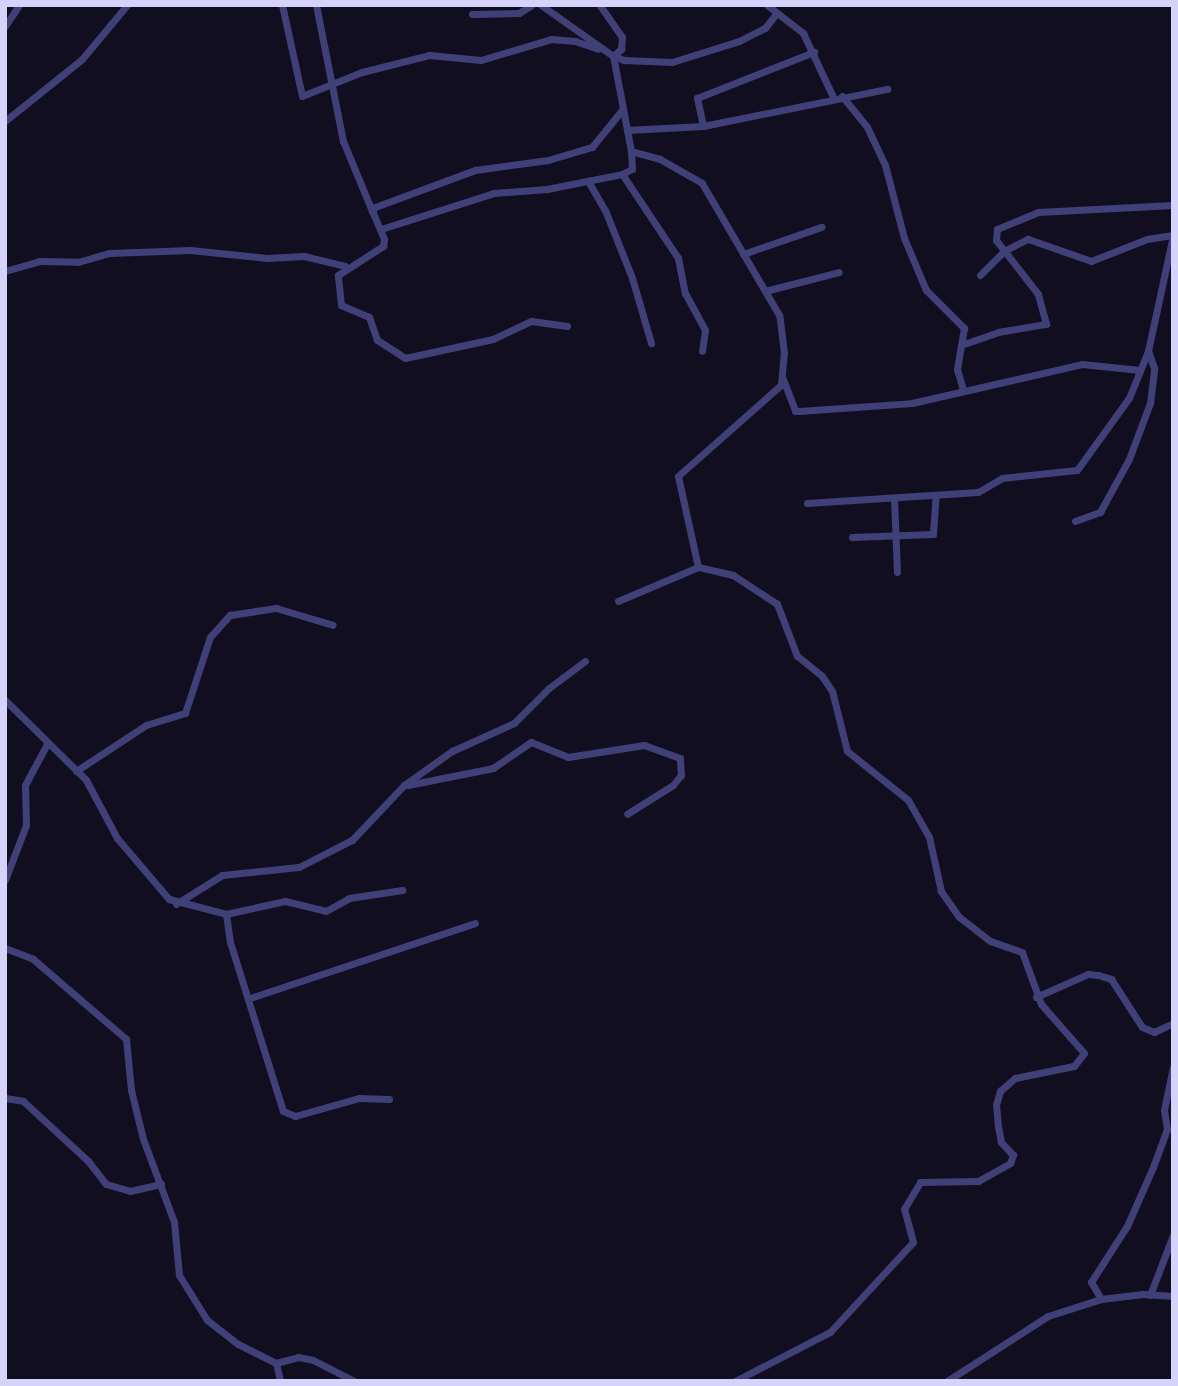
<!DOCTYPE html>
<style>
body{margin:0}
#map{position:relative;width:1178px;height:1386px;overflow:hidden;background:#110f1f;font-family:"PT Sans",sans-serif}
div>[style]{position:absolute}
.minor>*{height:7px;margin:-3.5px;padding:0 3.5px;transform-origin:3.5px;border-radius:3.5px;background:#404079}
span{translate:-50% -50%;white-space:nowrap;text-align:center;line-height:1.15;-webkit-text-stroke:5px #110f1f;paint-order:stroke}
.frame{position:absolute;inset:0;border:7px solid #d6d3fa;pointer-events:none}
</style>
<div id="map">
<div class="minor">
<i style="left:282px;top:5px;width:93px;rotate:77.6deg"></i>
<i style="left:302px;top:96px;width:65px;rotate:-21.8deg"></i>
<i style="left:362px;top:72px;width:69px;rotate:-14.2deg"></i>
<i style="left:429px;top:55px;width:52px;rotate:5.5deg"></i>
<i style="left:481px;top:60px;width:73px;rotate:-16.7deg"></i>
<i style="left:551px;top:39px;width:24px;rotate:5deg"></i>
<i style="left:575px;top:41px;width:24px;rotate:19deg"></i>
<i style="left:316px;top:5px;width:139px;rotate:78.8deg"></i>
<i style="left:343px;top:141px;width:76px;rotate:67.5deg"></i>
<i style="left:541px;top:5px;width:88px;rotate:35.3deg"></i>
<i style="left:613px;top:56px;width:11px;rotate:-41deg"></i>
<i style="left:621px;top:49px;width:12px;rotate:-85deg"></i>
<i style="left:622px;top:37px;width:39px;rotate:-125deg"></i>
<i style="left:767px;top:5px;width:46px;rotate:37.9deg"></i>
<i style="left:803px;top:33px;width:71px;rotate:64.9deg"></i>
<i style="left:472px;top:14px;width:47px;rotate:-1.2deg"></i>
<i style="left:519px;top:13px;width:15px;rotate:-32deg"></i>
<i style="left:5px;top:26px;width:25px;rotate:-56deg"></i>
<i style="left:842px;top:96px;width:40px;rotate:51deg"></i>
<i style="left:867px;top:127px;width:42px;rotate:64.7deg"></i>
<i style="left:885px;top:165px;width:75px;rotate:75.4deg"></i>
<i style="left:904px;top:238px;width:56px;rotate:67.1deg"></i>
<i style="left:926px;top:290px;width:54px;rotate:45deg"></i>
<i style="left:964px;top:328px;width:42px;rotate:99.7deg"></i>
<i style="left:957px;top:369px;width:22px;rotate:74deg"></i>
<i style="left:5px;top:121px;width:99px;rotate:-38.8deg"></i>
<i style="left:82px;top:59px;width:70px;rotate:-50.2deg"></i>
<i style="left:703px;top:126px;width:29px;rotate:-102deg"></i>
<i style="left:697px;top:98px;width:126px;rotate:-21.5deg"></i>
<i style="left:627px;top:130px;width:76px;rotate:-3deg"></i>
<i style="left:703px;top:126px;width:188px;rotate:-11.4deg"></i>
<i style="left:622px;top:174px;width:101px;rotate:56.3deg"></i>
<i style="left:678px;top:258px;width:36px;rotate:79deg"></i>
<i style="left:685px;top:293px;width:42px;rotate:61.6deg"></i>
<i style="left:705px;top:330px;width:21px;rotate:98deg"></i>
<i style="left:588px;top:181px;width:34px;rotate:60deg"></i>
<i style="left:605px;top:210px;width:73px;rotate:68.3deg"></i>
<i style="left:632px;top:278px;width:68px;rotate:73.7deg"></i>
<i style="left:381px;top:229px;width:119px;rotate:-17.7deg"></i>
<i style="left:494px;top:193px;width:53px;rotate:-4.3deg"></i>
<i style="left:547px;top:189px;width:76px;rotate:-11.3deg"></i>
<i style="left:622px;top:174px;width:11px;rotate:-27deg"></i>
<i style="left:632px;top:169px;width:18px;rotate:-93deg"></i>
<i style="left:743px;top:254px;width:83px;rotate:-19.1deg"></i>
<i style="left:5px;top:271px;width:35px;rotate:-16deg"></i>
<i style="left:39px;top:261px;width:39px;rotate:1deg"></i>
<i style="left:78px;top:262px;width:32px;rotate:-16deg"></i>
<i style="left:109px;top:253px;width:81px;rotate:-2.1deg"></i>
<i style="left:190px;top:250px;width:77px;rotate:5.9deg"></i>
<i style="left:267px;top:258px;width:37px;rotate:-3deg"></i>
<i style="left:304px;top:256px;width:42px;rotate:13.7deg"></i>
<i style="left:980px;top:275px;width:34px;rotate:-45deg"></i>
<i style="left:1004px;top:251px;width:27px;rotate:-27deg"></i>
<i style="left:1028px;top:239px;width:67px;rotate:19.2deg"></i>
<i style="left:1091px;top:261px;width:60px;rotate:-21.4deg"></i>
<i style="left:1147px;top:239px;width:26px;rotate:-9deg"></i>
<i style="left:765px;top:291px;width:76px;rotate:-14.4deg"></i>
<i style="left:567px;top:326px;width:36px;rotate:-172deg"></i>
<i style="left:531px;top:321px;width:42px;rotate:154.7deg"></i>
<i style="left:493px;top:339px;width:90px;rotate:167.8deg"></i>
<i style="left:405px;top:358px;width:33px;rotate:-147deg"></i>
<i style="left:377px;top:340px;width:24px;rotate:-109deg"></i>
<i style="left:369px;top:317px;width:30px;rotate:-157deg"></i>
<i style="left:341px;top:305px;width:30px;rotate:-96deg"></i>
<i style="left:338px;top:275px;width:54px;rotate:-32.8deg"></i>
<i style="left:383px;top:246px;width:7px;rotate:-82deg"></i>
<i style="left:384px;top:239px;width:30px;rotate:-113deg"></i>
<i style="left:372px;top:211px;width:5px;rotate:-53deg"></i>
<i style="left:375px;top:207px;width:107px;rotate:-20.3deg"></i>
<i style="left:475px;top:170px;width:74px;rotate:-7.8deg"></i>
<i style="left:548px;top:160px;width:46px;rotate:-16.5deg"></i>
<i style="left:592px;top:147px;width:48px;rotate:-51deg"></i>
<i style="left:961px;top:345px;width:39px;rotate:-19deg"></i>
<i style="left:998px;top:332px;width:49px;rotate:-9.5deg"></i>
<i style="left:1046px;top:324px;width:31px;rotate:-105deg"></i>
<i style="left:1038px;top:294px;width:68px;rotate:-127.9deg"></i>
<i style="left:996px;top:240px;width:11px;rotate:-85deg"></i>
<i style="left:997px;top:229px;width:44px;rotate:-22.5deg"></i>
<i style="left:1038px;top:212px;width:135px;rotate:-3deg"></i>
<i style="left:783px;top:379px;width:34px;rotate:69deg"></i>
<i style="left:795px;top:411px;width:4px"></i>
<i style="left:799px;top:411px;width:113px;rotate:-4deg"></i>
<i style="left:912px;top:403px;width:174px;rotate:-12.9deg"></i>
<i style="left:1082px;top:364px;width:58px;rotate:5.9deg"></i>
<i style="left:894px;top:498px;width:74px;rotate:87.7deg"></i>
<i style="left:807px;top:503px;width:171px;rotate:-3.7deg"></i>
<i style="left:978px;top:492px;width:28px;rotate:-30deg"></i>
<i style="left:1002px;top:478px;width:75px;rotate:-6.1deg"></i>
<i style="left:1077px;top:470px;width:89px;rotate:-54.2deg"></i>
<i style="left:1129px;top:398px;width:51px;rotate:-68deg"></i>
<i style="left:1148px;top:351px;width:119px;rotate:-77.8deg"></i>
<i style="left:1075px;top:521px;width:27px;rotate:-20deg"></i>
<i style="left:1100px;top:512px;width:60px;rotate:-61.3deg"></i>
<i style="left:1129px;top:459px;width:60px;rotate:-69.4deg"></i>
<i style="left:1150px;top:403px;width:35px;rotate:-83deg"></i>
<i style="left:1154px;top:368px;width:18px;rotate:-109deg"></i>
<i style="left:852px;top:537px;width:81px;rotate:-2.1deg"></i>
<i style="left:933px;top:534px;width:39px;rotate:-86deg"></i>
<i style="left:618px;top:601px;width:87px;rotate:-23deg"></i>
<i style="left:5px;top:700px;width:114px;rotate:44.6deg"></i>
<i style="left:86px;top:780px;width:66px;rotate:61.9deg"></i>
<i style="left:117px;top:838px;width:80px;rotate:49.6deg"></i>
<i style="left:169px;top:899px;width:59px;rotate:14.7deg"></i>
<i style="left:226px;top:914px;width:28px;rotate:82deg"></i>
<i style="left:230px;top:942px;width:177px;rotate:72.6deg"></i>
<i style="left:283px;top:1111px;width:13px;rotate:23deg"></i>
<i style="left:295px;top:1116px;width:66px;rotate:-15.7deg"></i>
<i style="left:359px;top:1098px;width:30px;rotate:2deg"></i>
<i style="left:76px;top:771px;width:84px;rotate:-33.3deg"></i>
<i style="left:146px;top:725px;width:41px;rotate:-17.1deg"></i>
<i style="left:185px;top:713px;width:80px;rotate:-71.8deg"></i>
<i style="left:210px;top:637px;width:30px;rotate:-48deg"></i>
<i style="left:230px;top:615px;width:47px;rotate:-8.7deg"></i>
<i style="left:276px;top:608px;width:59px;rotate:16.6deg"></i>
<i style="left:408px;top:785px;width:87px;rotate:-11.3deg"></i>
<i style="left:493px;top:768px;width:46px;rotate:-34.4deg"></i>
<i style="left:531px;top:742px;width:40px;rotate:22deg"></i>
<i style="left:568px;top:757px;width:77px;rotate:-9deg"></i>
<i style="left:644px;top:745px;width:38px;rotate:20deg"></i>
<i style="left:680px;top:758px;width:17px;rotate:87deg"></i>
<i style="left:681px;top:775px;width:13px;rotate:129deg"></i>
<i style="left:673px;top:785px;width:54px;rotate:147.8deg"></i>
<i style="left:5px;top:880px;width:59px;rotate:-69.1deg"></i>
<i style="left:26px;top:825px;width:40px;rotate:-91.4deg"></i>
<i style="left:25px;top:785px;width:47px;rotate:-61.8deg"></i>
<i style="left:176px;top:904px;width:54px;rotate:-32.2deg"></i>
<i style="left:222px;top:875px;width:77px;rotate:-5.9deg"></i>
<i style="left:299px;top:867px;width:59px;rotate:-27deg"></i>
<i style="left:352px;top:840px;width:76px;rotate:-46.6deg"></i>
<i style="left:404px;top:785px;width:59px;rotate:-35.3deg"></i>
<i style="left:452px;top:751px;width:68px;rotate:-24.3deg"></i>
<i style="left:514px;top:723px;width:49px;rotate:-45deg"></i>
<i style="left:549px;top:688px;width:45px;rotate:-36.9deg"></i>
<i style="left:226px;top:914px;width:60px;rotate:-12.4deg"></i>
<i style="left:285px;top:901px;width:42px;rotate:13.7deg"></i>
<i style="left:326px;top:911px;width:26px;rotate:-29deg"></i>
<i style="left:349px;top:898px;width:54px;rotate:-8.6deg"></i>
<i style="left:5px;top:948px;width:30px;rotate:21deg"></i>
<i style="left:33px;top:959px;width:123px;rotate:40.7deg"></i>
<i style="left:126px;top:1039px;width:51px;rotate:84.4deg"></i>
<i style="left:131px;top:1090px;width:50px;rotate:76.2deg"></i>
<i style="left:143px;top:1139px;width:89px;rotate:69.5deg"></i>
<i style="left:174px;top:1222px;width:53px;rotate:84.6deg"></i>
<i style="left:179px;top:1275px;width:53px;rotate:58.1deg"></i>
<i style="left:207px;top:1320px;width:39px;rotate:38deg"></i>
<i style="left:238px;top:1344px;width:42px;rotate:26.6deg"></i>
<i style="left:276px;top:1363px;width:23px;rotate:-15deg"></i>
<i style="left:298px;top:1357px;width:15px;rotate:11deg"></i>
<i style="left:313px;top:1360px;width:46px;rotate:27.1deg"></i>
<i style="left:1036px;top:997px;width:57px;rotate:-23.9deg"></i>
<i style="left:1088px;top:974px;width:10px;rotate:6deg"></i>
<i style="left:1098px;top:975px;width:14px;rotate:17deg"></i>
<i style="left:1111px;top:979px;width:57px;rotate:57.1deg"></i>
<i style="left:1142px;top:1027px;width:13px;rotate:23deg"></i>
<i style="left:1154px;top:1032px;width:21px;rotate:-25deg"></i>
<i style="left:250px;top:998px;width:237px;rotate:-18.4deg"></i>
<i style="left:5px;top:1098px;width:18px;rotate:9deg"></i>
<i style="left:23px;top:1101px;width:88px;rotate:42.7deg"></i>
<i style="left:88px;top:1161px;width:29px;rotate:52deg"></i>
<i style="left:106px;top:1184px;width:25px;rotate:16deg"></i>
<i style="left:130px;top:1191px;width:32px;rotate:-13deg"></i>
<i style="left:1150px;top:1295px;width:64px;rotate:-69deg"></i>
<i style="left:1101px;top:1299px;width:20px;rotate:-120deg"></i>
<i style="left:1091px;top:1282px;width:67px;rotate:-57.3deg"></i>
<i style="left:1127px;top:1226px;width:64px;rotate:-66.2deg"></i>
<i style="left:1153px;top:1167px;width:40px;rotate:-69.8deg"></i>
<i style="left:1167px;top:1129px;width:19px;rotate:-99deg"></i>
<i style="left:1164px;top:1110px;width:44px;rotate:-78.2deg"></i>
<i style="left:276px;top:1363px;width:18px;rotate:77deg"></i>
<i style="left:735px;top:1381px;width:107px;rotate:-27.3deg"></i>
<i style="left:830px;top:1332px;width:122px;rotate:-47.3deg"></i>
<i style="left:913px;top:1242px;width:34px;rotate:-105deg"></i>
<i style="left:904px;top:1209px;width:31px;rotate:-59deg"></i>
<i style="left:920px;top:1182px;width:58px;rotate:-1deg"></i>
<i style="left:978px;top:1181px;width:37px;rotate:-29deg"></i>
<i style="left:1010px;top:1163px;width:9px;rotate:-69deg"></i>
<i style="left:1013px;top:1155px;width:18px;rotate:-133deg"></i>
<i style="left:1001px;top:1142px;width:15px;rotate:-101deg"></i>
<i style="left:998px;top:1127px;width:22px;rotate:-95deg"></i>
<i style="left:996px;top:1105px;width:15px;rotate:-74deg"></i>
<i style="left:1000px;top:1091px;width:20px;rotate:-41deg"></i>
<i style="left:1015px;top:1078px;width:60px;rotate:-11.5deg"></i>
<i style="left:1074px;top:1066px;width:16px;rotate:-52deg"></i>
<i style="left:1084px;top:1053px;width:65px;rotate:-131.3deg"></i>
<i style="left:1041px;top:1004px;width:55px;rotate:-110.1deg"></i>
<i style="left:1022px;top:952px;width:34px;rotate:-161deg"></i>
<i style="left:990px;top:941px;width:39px;rotate:-142deg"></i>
<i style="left:959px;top:917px;width:32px;rotate:-125deg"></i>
<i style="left:941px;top:891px;width:55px;rotate:-102.5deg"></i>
<i style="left:929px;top:837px;width:43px;rotate:-119.6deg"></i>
<i style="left:908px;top:800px;width:78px;rotate:-141.2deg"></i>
<i style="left:847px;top:751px;width:62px;rotate:-104deg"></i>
<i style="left:832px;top:691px;width:18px;rotate:-124deg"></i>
<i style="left:822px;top:676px;width:32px;rotate:-141deg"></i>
<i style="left:797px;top:656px;width:56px;rotate:-111deg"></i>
<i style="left:777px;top:604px;width:53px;rotate:-146.6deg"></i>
<i style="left:733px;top:575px;width:36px;rotate:-167deg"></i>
<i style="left:698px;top:567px;width:93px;rotate:-102.4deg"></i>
<i style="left:678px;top:476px;width:137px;rotate:-41.5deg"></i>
<i style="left:781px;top:385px;width:32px;rotate:-85deg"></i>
<i style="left:784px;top:353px;width:38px;rotate:-97deg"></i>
<i style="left:779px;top:315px;width:153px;rotate:-120.3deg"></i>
<i style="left:702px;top:183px;width:48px;rotate:-150.3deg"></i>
<i style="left:660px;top:159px;width:30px;rotate:-165deg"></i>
<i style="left:631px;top:151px;width:97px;rotate:-100.7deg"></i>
<i style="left:613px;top:56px;width:12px;rotate:20deg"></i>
<i style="left:624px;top:60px;width:48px;rotate:2.4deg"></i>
<i style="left:672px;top:62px;width:70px;rotate:-17.4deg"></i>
<i style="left:739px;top:41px;width:29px;rotate:-27deg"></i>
<i style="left:765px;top:28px;width:16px;rotate:-52deg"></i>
<i style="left:947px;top:1381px;width:120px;rotate:-32.8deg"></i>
<i style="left:1048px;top:1316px;width:56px;rotate:-17.8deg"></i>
<i style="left:1101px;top:1299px;width:42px;rotate:-6.8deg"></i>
<i style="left:1143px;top:1294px;width:30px;rotate:4deg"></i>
</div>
<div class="frame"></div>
</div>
